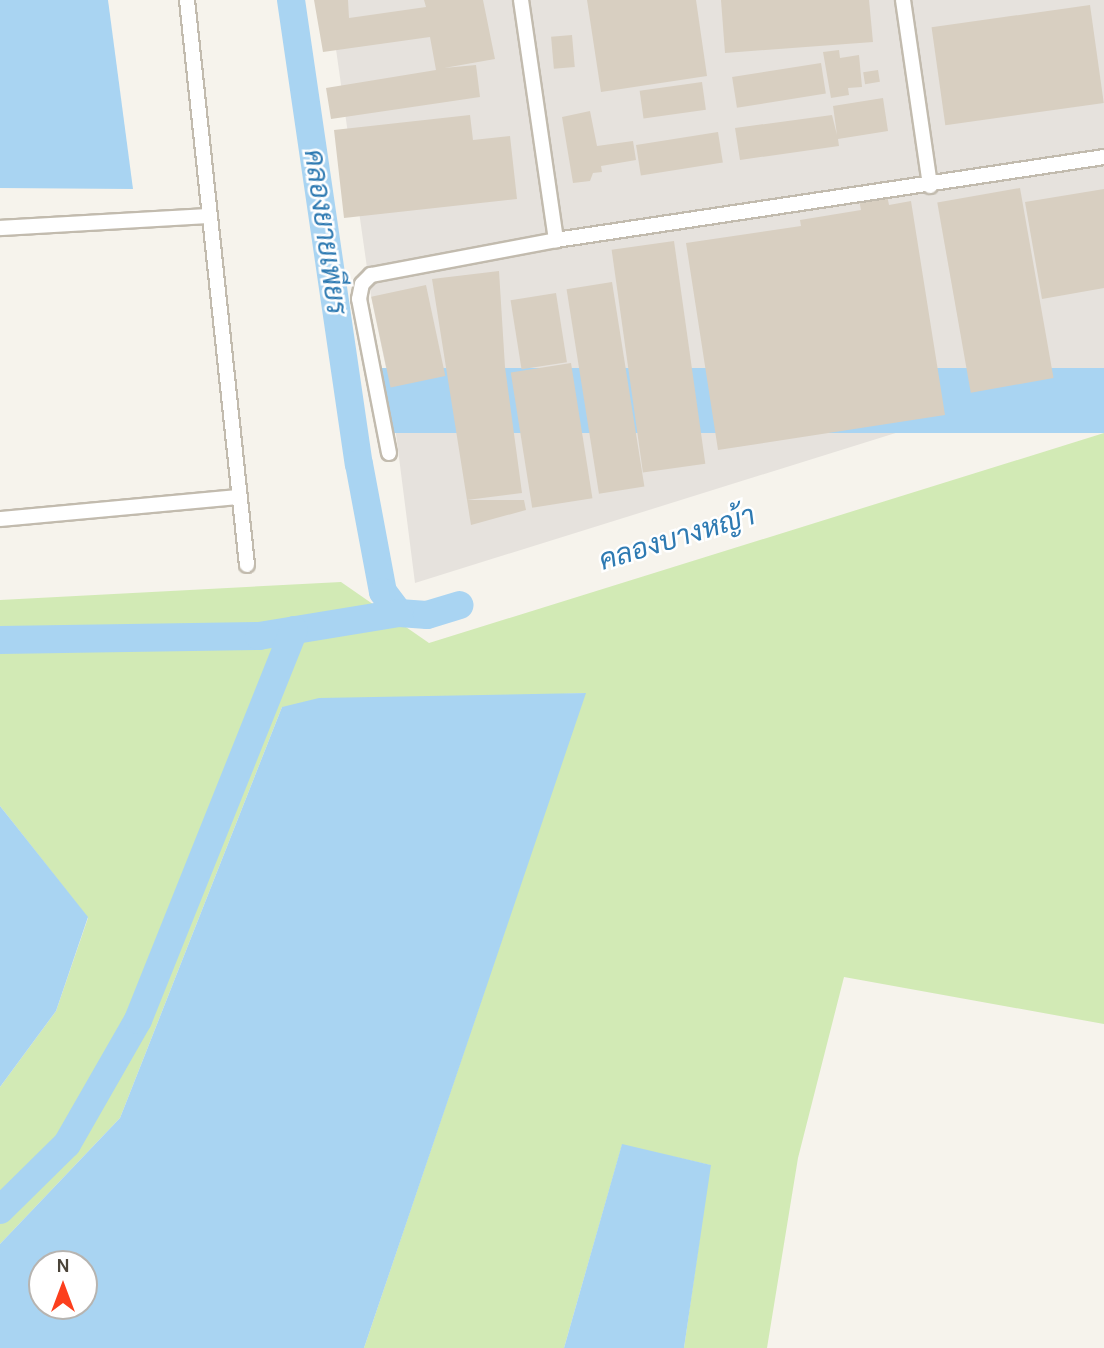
<!DOCTYPE html>
<meta charset="utf-8">
<style>
body{margin:0}
#map{position:relative;width:1104px;height:1348px;overflow:hidden;background:#f6f3ec;font-family:Karla,Sarabun,sans-serif}
div>[style]{position:absolute}
.industrial>*{inset:0;background:#e6e2dd}
.green>*{inset:0;background:#d2eab5}
.water>*{inset:0;background:#a9d4f2;transform-origin:0 0}
.canal>*{height:28px;margin:-14px;padding:0 14px;transform-origin:14px;border-radius:14px;background:#a9d4f2}
.building>*{inset:0;background:#d8cfc1;transform-origin:0 0}
.roads{filter:drop-shadow(2px 0 #c2bbae) drop-shadow(-2px 0 #c2bbae) drop-shadow(0 2px #c2bbae) drop-shadow(0 -2px #c2bbae)}
.service>*{height:14px;margin:-7px;padding:0 7px;transform-origin:7px;border-radius:7px;background:#fff}
span{translate:-50% -50%;white-space:nowrap;text-align:center;line-height:1.15;-webkit-text-stroke:5px #fff;paint-order:stroke}
.water-label{font-size:28px;color:#2e7ab2;font-style:italic}
.north{position:absolute;left:28px;top:1250px;width:70px;height:70px;box-sizing:border-box;background:#fff;border:2px solid #b7b4b0;border-radius:50%;rotate:0deg;font-size:19px;font-weight:700;line-height:28px;text-align:center;color:#4b4439}
.north::after{content:'';display:block;margin:auto;width:24px;height:32px;background:#fc3f1d;clip-path:polygon(50% 0,100% 100%,50% 72%,0 100%)}
</style>
<div id="map">
<div class="industrial">
<i style="clip-path:polygon(329px 0,1104px 0,1104px 368px,415px 583px,390px 387px,371px 296px)"></i>
</div>
<div class="green">
<i style="clip-path:polygon(1104px 433px,1104px 1024px,844px 977px,798px 1158px,767px 1348px,684px 1348px,710px 1165px,622px 1145px,564px 1348px,364px 1348px,585px 693px,282px 707px,120px 1118px,0 1244px,0 1087px,56px 1011px,88px 918px,0 806px,0 600px,341px 582px,429px 643px)"></i>
</div>
<div class="water">
<i style="clip-path:polygon(0 0,108px 0,133px 189px,0 188px)"></i>
<i style="left:1104px;top:368px;width:65px;height:722px;rotate:90deg"></i>
<i style="clip-path:polygon(evenodd,586px 693px,364px 1348px,0 1348px,0 1244px,120px 1118px,282px 707px,319px 698px,586px 693px,42px 1264px,84px 1264px,84px 1306px,42px 1306px,42px 1264px)"></i>
<i style="clip-path:polygon(0 806px,88px 917px,56px 1011px,0 1087px)"></i>
<i style="clip-path:polygon(622px 1144px,711px 1165px,684px 1348px,564px 1348px)"></i>
</div>
<div class="canal">
<i style="left:291px;top:0;width:469px;rotate:81.7deg"></i>
<i style="left:359px;top:464px;width:130px;rotate:79.4deg"></i>
<i style="left:383px;top:592px;width:26px;rotate:53deg"></i>
<i style="left:399px;top:613px;width:28px;rotate:4deg"></i>
<i style="left:427px;top:615px;width:34px;rotate:-17deg"></i>
<i style="left:0;top:640px;width:259px;rotate:-0.9deg"></i>
<i style="left:259px;top:636px;width:142px;rotate:-9.3deg"></i>
<i style="left:0;top:1210px;width:94px;rotate:-44.6deg"></i>
<i style="left:67px;top:1144px;width:143px;rotate:-60.2deg"></i>
<i style="left:138px;top:1020px;width:420px;rotate:-68.2deg"></i>
</div>
<div class="building">
<i style="clip-path:polygon(314px 0,348px 0,349px 18px,426px 7px,424px 0,483px 0,495px 59px,444px 68px,476px 65px,480px 97px,331px 119px,326px 88px,436px 70px,430px 37px,323px 52px)"></i>
<i style="clip-path:polygon(587px 0,696px 0,707px 76px,601px 92px)"></i>
<i style="clip-path:polygon(721px 0,869px 0,873px 42px,725px 53px)"></i>
<i style="left:1090px;top:5px;width:99px;height:160px;rotate:82deg"></i>
<i style="left:572px;top:35px;width:32px;height:21px;rotate:85deg"></i>
<i style="clip-path:polygon(839px 50px,840px 58px,859px 55px,862px 87px,848px 88px,849px 95px,831px 98px,823px 52px)"></i>
<i style="left:821px;top:63px;width:31px;height:90px;rotate:81deg"></i>
<i style="left:878px;top:70px;width:12px;height:15px;rotate:81deg"></i>
<i style="left:702px;top:82px;width:28px;height:63px;rotate:82deg"></i>
<i style="clip-path:polygon(883px 98px,888px 131px,838px 139px,839px 146px,740px 160px,735px 128px,832px 115px,837px 135px,833px 106px)"></i>
<i style="clip-path:polygon(590px 111px,597px 146px,633px 141px,636px 160px,601px 166px,602px 172px,593px 173px,590px 181px,573px 183px,562px 117px)"></i>
<i style="clip-path:polygon(470px 115px,473px 140px,510px 136px,517px 199px,344px 218px,334px 130px)"></i>
<i style="left:718px;top:132px;width:31px;height:83px;rotate:81deg"></i>
<i style="left:1020px;top:188px;width:193px;height:84px;rotate:80deg"></i>
<i style="clip-path:polygon(1104px 189px,1104px 288px,1042px 299px,1025px 202px)"></i>
<i style="clip-path:polygon(887px 195px,889px 205px,911px 201px,945px 415px,718px 450px,686px 243px,801px 226px,800px 220px,861px 210px,859px 200px)"></i>
<i style="left:674px;top:241px;width:225px;height:63px;rotate:82deg"></i>
<i style="clip-path:polygon(499px 271px,505px 367px,522px 493px,467px 500px,432px 279px)"></i>
<i style="left:612px;top:282px;width:207px;height:46px;rotate:81deg"></i>
<i style="left:426px;top:285px;width:93px;height:56px;rotate:78deg"></i>
<i style="left:556px;top:293px;width:70px;height:46px;rotate:81deg"></i>
<i style="left:571px;top:363px;width:137px;height:61px;rotate:81deg"></i>
<i style="clip-path:polygon(467px 500px,524px 500px,526px 510px,471px 525px)"></i>
</div>
<div class="roads">
<div class="service">
<i style="left:187px;top:0;width:568px;rotate:83.94deg"></i>
<i style="left:521px;top:0;width:243px;rotate:81.7deg"></i>
<i style="left:903px;top:0;width:188px;rotate:81.7deg"></i>
<i style="left:0;top:228px;width:210px;rotate:-3.3deg"></i>
<i style="left:389px;top:453px;width:157px;rotate:-101deg"></i>
<i style="left:359px;top:299px;width:15px;rotate:-79deg"></i>
<i style="left:362px;top:284px;width:13px;rotate:-45deg"></i>
<i style="left:371px;top:275px;width:188px;rotate:-10.7deg"></i>
<i style="left:556px;top:240px;width:554px;rotate:-8.61deg"></i>
<i style="left:0;top:519px;width:240px;rotate:-5.3deg"></i>
</div>
</div>
<div class="water-label">
<span style="left:325px;top:232px;rotate:82deg">คลองยายเพียร</span>
<span style="left:677px;top:538px;rotate:-17deg">คลองบางหญ้า</span>
</div>
<div class="north">N</div>
</div>
